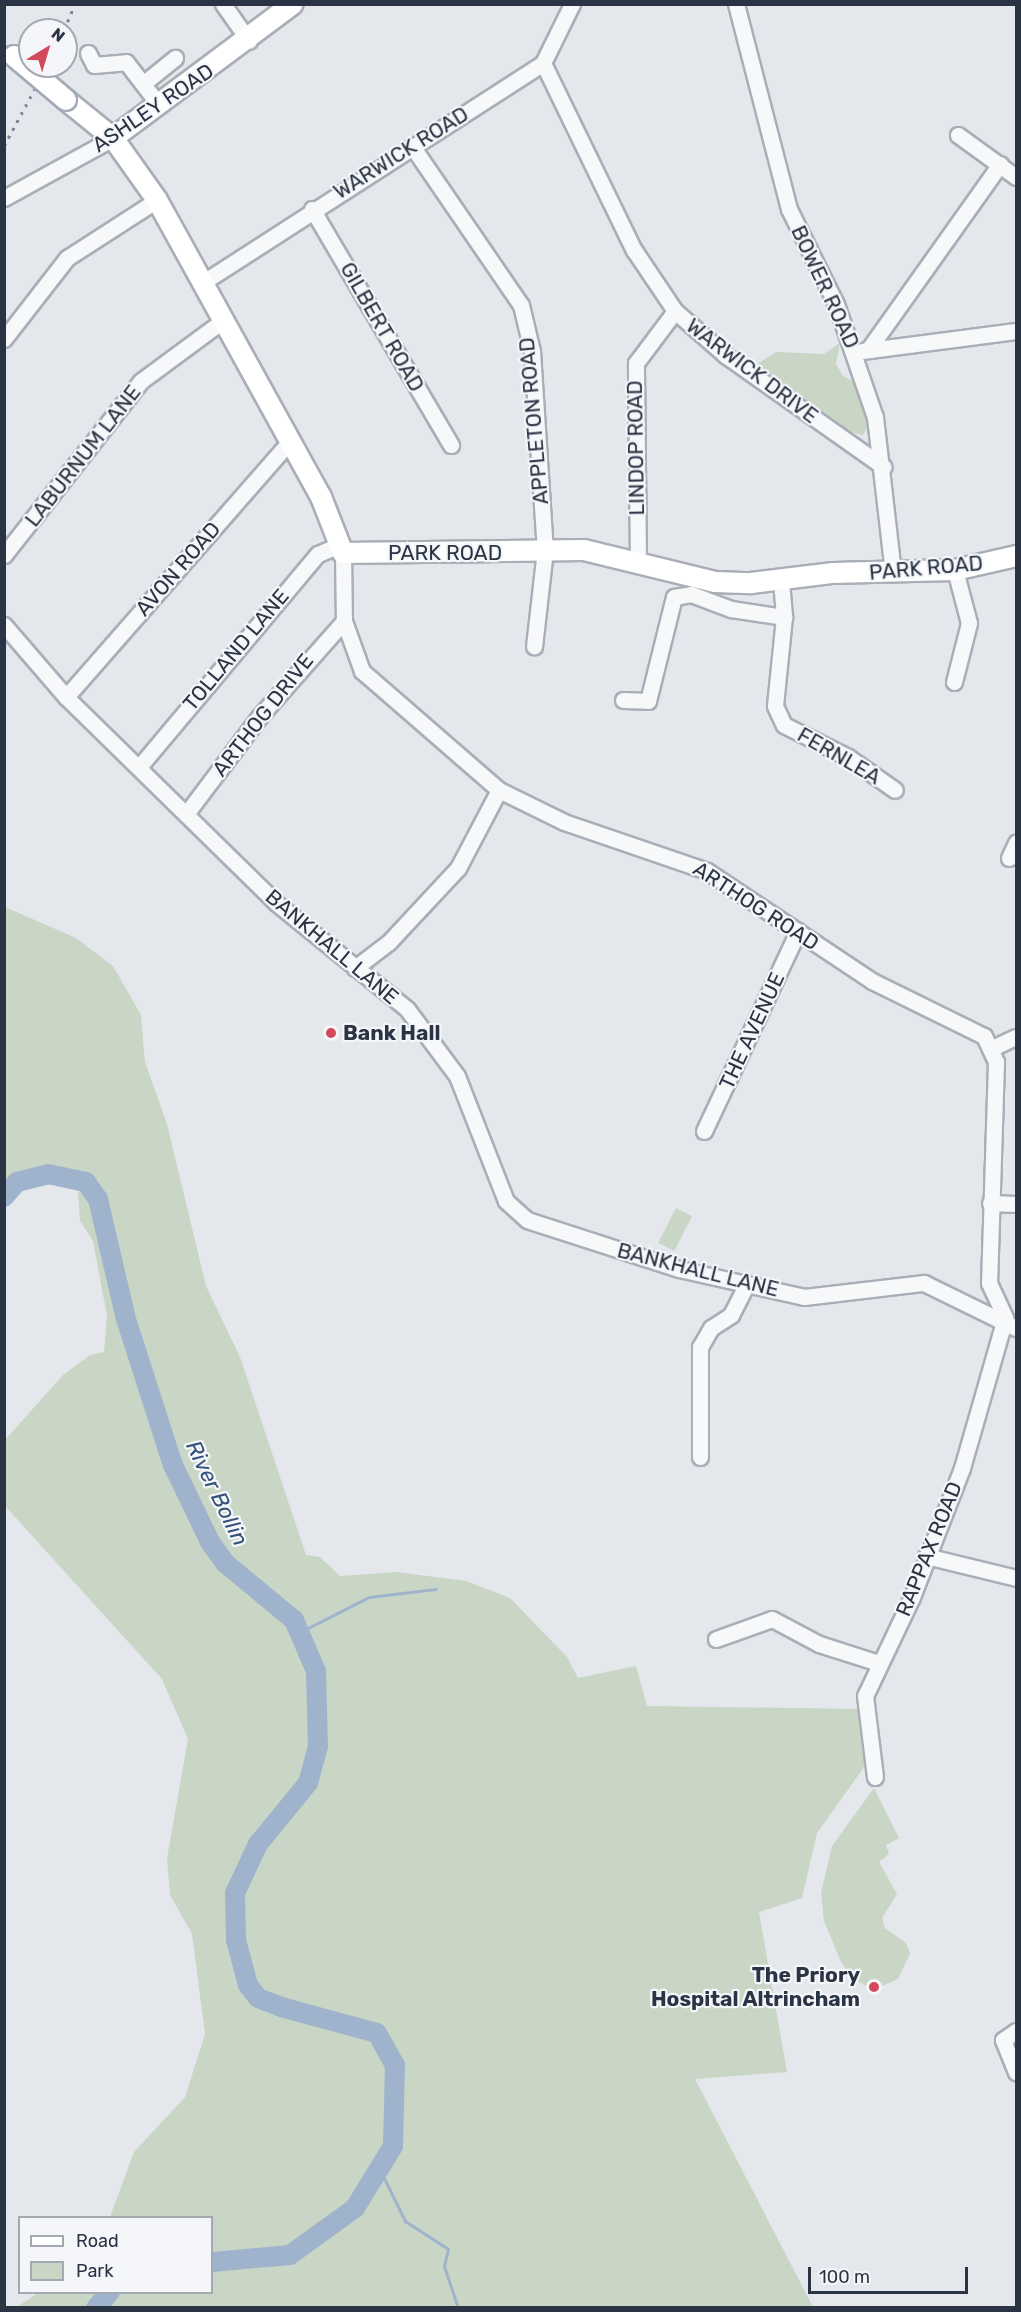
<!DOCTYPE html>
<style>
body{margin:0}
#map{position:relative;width:1021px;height:2312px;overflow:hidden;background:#e4e7ec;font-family:Rubik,sans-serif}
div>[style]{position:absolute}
.green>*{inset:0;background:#c9d6c5;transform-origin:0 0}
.stream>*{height:3px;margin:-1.5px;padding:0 1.5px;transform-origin:1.5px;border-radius:1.5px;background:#9fb4cc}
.river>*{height:20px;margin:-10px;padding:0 10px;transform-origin:10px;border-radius:10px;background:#9fb4cc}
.roads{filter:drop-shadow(2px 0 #a9aeb7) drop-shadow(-2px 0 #a9aeb7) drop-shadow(0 2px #a9aeb7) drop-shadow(0 -2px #a9aeb7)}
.minor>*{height:15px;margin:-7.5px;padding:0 7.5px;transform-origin:7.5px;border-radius:7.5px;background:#f7f8fa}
.major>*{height:20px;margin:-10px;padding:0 10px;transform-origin:10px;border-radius:10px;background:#fff}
.rail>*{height:3px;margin-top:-1.5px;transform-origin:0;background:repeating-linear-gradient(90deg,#7d8696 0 3px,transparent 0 9px)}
.bridges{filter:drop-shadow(2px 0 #a3abb8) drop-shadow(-2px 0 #a3abb8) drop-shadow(0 2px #a3abb8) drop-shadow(0 -2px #a3abb8)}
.major-bridge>*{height:20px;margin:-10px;padding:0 10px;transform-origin:10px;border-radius:10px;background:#fff}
.dots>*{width:16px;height:16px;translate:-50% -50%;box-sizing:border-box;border:3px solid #f4f6f9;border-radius:50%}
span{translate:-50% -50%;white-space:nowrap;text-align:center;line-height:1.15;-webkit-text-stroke:4.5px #f4f6f9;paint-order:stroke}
.street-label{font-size:21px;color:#2b3445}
.poi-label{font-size:21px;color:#2b3445;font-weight:700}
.left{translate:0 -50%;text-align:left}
.right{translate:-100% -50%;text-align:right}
.water-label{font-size:22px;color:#34527a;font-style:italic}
.frame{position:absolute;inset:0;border:6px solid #2b3445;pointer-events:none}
.legend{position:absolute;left:18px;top:2216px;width:195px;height:78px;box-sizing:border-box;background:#f4f6f9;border:2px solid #a4a8b1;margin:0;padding:8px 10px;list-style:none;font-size:18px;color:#2b3445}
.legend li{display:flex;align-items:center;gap:12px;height:30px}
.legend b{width:30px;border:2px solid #a4a8b1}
.north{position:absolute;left:18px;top:18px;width:60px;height:60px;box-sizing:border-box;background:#f4f6f9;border:2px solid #a4a8b1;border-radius:50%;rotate:38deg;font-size:16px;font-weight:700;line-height:24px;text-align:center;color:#2b3445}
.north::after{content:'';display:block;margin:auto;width:21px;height:27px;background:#d1495b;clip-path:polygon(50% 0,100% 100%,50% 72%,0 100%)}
.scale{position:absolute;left:808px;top:2267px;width:160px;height:27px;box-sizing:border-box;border:3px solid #2b3445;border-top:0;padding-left:8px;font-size:18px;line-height:21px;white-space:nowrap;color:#2b3445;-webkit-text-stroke:4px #f4f6f9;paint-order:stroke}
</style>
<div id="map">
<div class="green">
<i style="clip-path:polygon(840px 343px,836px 364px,843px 376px,858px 383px,868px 426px,863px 435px,851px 432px,757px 364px,776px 352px,824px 354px)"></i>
<i style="clip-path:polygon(5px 907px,76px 938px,113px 966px,141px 1015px,145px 1062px,167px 1124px,206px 1286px,240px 1357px,306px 1555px,320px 1557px,340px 1576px,396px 1572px,466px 1581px,510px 1598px,567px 1657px,578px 1678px,636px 1666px,647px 1706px,862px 1709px,862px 1751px,867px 1763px,817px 1833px,802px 1898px,759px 1912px,787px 2072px,695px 2079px,813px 2307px,17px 2307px,38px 2293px,212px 2292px,212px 2218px,110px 2217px,134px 2152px,185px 2097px,205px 2034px,192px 1934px,170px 1895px,167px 1858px,188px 1739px,162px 1679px,5px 1506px,5px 1440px,63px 1375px,90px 1355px,104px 1352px,107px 1316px,93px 1241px,80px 1221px,78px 1193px,86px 1182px,70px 1176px,29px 1177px,5px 1202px)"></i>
<i style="left:676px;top:1208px;width:18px;height:39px;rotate:27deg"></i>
<i style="clip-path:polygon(874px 1788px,899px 1838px,886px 1845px,889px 1854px,879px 1862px,897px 1894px,882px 1918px,885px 1928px,906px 1943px,910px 1954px,898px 1979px,873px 1990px,852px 1978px,841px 1962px,824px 1921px,821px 1893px,832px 1846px)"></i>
</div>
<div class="stream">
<i style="left:300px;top:1632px;width:77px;rotate:-26.9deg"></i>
<i style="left:369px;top:1597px;width:67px;rotate:-6.8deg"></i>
<i style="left:381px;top:2172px;width:55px;rotate:63.9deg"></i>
<i style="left:405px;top:2221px;width:51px;rotate:33.1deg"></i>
<i style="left:448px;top:2249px;width:17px;rotate:103deg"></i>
<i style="left:444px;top:2266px;width:44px;rotate:71.6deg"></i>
</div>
<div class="river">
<i style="left:4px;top:1197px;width:20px;rotate:-49deg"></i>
<i style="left:17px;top:1182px;width:32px;rotate:-14deg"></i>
<i style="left:48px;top:1174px;width:39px;rotate:12deg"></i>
<i style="left:86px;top:1182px;width:21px;rotate:55deg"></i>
<i style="left:98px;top:1199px;width:123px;rotate:76.9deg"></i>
<i style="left:126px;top:1319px;width:153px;rotate:72.2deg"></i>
<i style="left:173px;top:1465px;width:85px;rotate:64.3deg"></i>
<i style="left:210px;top:1542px;width:26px;rotate:54deg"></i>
<i style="left:225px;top:1563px;width:89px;rotate:39.6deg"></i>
<i style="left:294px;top:1620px;width:56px;rotate:66.7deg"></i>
<i style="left:316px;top:1671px;width:75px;rotate:88.5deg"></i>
<i style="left:318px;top:1746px;width:38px;rotate:105deg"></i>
<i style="left:308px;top:1783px;width:79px;rotate:129.3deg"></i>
<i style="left:258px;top:1844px;width:54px;rotate:115.1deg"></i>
<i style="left:235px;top:1893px;width:47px;rotate:88.8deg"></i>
<i style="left:236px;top:1940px;width:47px;rotate:75.1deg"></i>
<i style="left:248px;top:1985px;width:16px;rotate:52deg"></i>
<i style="left:258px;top:1998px;width:25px;rotate:21deg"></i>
<i style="left:281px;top:2007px;width:99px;rotate:15.2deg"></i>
<i style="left:377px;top:2033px;width:37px;rotate:61deg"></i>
<i style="left:395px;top:2065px;width:81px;rotate:91.4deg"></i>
<i style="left:393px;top:2146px;width:73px;rotate:121.5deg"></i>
<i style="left:355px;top:2208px;width:80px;rotate:144.1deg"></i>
<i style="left:290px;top:2255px;width:78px;rotate:174.9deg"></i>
<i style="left:96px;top:2308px;width:21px;rotate:-49deg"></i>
</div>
<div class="roads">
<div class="minor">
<i style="left:223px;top:4px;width:45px;rotate:54.9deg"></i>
<i style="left:736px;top:4px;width:212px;rotate:75.5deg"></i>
<i style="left:789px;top:209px;width:106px;rotate:63.7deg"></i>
<i style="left:836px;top:304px;width:120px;rotate:71deg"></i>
<i style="left:875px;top:417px;width:157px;rotate:83.4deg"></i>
<i style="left:88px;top:53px;width:13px;rotate:63deg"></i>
<i style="left:94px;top:65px;width:32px;rotate:-5deg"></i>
<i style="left:126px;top:62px;width:54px;rotate:52.5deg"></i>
<i style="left:543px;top:63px;width:208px;rotate:64.1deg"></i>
<i style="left:634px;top:250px;width:73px;rotate:56.1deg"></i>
<i style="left:675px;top:311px;width:67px;rotate:41.3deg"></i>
<i style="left:725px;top:355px;width:194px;rotate:35.2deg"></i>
<i style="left:144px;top:83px;width:40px;rotate:-39deg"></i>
<i style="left:958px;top:135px;width:72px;rotate:35.9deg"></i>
<i style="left:412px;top:146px;width:193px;rotate:55.6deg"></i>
<i style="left:521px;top:305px;width:47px;rotate:76.6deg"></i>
<i style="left:532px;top:351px;width:199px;rotate:86.3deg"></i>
<i style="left:545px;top:550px;width:97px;rotate:96.5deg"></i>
<i style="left:4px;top:198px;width:124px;rotate:-28.8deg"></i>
<i style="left:312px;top:209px;width:274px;rotate:59.5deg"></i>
<i style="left:205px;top:281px;width:402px;rotate:-32.8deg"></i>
<i style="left:543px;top:63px;width:66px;rotate:-63.8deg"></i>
<i style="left:4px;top:339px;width:103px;rotate:-52.1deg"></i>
<i style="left:67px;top:258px;width:107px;rotate:-32.8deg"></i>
<i style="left:868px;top:350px;width:228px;rotate:-54.6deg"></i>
<i style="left:862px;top:351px;width:155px;rotate:-7.4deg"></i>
<i style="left:343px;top:553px;width:68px;rotate:89.2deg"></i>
<i style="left:344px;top:621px;width:53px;rotate:70.2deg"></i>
<i style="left:362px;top:671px;width:181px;rotate:41deg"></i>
<i style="left:499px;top:790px;width:72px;rotate:26.2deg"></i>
<i style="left:564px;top:822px;width:151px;rotate:18.9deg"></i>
<i style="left:707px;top:871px;width:198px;rotate:33.7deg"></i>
<i style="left:872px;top:981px;width:125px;rotate:26.2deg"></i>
<i style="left:984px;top:1036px;width:29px;rotate:65deg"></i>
<i style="left:996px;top:1062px;width:221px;rotate:91.8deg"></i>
<i style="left:989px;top:1283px;width:38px;rotate:65deg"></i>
<i style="left:4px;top:555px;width:221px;rotate:-51.8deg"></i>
<i style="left:141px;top:381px;width:104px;rotate:-36.4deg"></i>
<i style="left:638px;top:561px;width:198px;rotate:-90.6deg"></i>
<i style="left:636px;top:363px;width:65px;rotate:-53.1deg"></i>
<i style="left:781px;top:581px;width:36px;rotate:85deg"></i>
<i style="left:784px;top:617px;width:89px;rotate:95.8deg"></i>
<i style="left:775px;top:706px;width:21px;rotate:65deg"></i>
<i style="left:784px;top:725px;width:72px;rotate:26.6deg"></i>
<i style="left:848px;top:757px;width:57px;rotate:35.1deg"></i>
<i style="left:4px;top:625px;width:95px;rotate:49.3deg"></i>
<i style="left:66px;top:697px;width:293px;rotate:44.4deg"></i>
<i style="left:275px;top:902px;width:170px;rotate:39deg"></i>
<i style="left:407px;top:1009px;width:84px;rotate:53.3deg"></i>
<i style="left:457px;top:1076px;width:134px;rotate:68.6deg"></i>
<i style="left:506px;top:1201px;width:28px;rotate:42deg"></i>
<i style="left:527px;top:1220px;width:160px;rotate:17.9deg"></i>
<i style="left:679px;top:1269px;width:128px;rotate:12.6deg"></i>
<i style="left:804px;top:1297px;width:121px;rotate:-6.7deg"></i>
<i style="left:924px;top:1283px;width:102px;rotate:26.1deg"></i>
<i style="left:954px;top:682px;width:61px;rotate:-75.7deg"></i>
<i style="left:969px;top:623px;width:55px;rotate:-104.8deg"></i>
<i style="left:66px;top:697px;width:340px;rotate:-48.8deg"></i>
<i style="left:623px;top:700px;width:25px;rotate:2deg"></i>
<i style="left:648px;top:701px;width:107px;rotate:-76deg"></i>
<i style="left:674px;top:597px;width:17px;rotate:-10deg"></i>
<i style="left:691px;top:594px;width:43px;rotate:20.6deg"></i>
<i style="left:731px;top:609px;width:54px;rotate:8.6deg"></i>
<i style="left:139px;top:767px;width:278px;rotate:-50deg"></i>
<i style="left:318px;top:554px;width:25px;rotate:-23deg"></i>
<i style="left:186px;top:814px;width:121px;rotate:-53deg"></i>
<i style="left:259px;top:717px;width:128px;rotate:-48.5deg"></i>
<i style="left:1009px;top:858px;width:17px;rotate:-65deg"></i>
<i style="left:355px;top:968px;width:43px;rotate:-37.4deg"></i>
<i style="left:389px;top:942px;width:101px;rotate:-47deg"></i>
<i style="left:458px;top:868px;width:88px;rotate:-62.3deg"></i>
<i style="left:992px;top:1048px;width:26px;rotate:-25deg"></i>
<i style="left:704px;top:1131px;width:221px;rotate:-64.8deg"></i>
<i style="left:990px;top:1203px;width:26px;rotate:2deg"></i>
<i style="left:700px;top:1457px;width:110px;rotate:-90deg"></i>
<i style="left:700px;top:1347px;width:22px;rotate:-60deg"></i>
<i style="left:711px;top:1328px;width:24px;rotate:-33deg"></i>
<i style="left:731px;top:1315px;width:34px;rotate:-63deg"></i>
<i style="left:926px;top:1556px;width:93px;rotate:13.7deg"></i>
<i style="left:716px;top:1639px;width:59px;rotate:-19.7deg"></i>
<i style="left:772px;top:1619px;width:53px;rotate:28deg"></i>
<i style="left:819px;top:1644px;width:63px;rotate:17.6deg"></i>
<i style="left:875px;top:1777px;width:82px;rotate:-97deg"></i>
<i style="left:865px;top:1696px;width:110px;rotate:-64.6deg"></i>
<i style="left:912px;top:1597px;width:138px;rotate:-68.8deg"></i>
<i style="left:962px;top:1468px;width:156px;rotate:-74deg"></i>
<i style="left:1016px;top:2031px;width:16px;rotate:145deg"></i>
<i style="left:1003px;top:2040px;width:35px;rotate:68deg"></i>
</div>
<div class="major">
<i style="left:66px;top:100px;width:60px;rotate:39deg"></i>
<i style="left:113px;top:138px;width:76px;rotate:54.6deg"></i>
<i style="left:157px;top:200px;width:339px;rotate:61.1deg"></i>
<i style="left:321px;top:497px;width:60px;rotate:68.6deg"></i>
<i style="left:343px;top:553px;width:241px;rotate:-0.7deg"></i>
<i style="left:584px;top:550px;width:135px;rotate:13.7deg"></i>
<i style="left:715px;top:582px;width:36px;rotate:2deg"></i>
<i style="left:751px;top:583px;width:83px;rotate:-7deg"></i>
<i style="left:833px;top:573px;width:122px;rotate:-1.4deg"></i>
<i style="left:955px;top:570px;width:63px;rotate:-12.9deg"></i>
<i style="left:113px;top:138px;width:224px;rotate:-36.7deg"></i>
</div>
</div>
<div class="rail">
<i style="left:64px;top:30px;width:28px;rotate:-67deg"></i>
<i style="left:4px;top:146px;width:91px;rotate:-61.7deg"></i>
</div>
<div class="bridges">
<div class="major-bridge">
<i style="left:14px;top:56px;width:68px;rotate:40.2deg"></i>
</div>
</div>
<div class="dots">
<i style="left:331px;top:1033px;background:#d1495b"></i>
<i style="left:874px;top:1987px;background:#d1495b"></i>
</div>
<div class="street-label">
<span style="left:153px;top:108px;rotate:-34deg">ASHLEY ROAD</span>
<span style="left:401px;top:153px;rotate:-32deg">WARWICK ROAD</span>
<span style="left:825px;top:287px;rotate:65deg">BOWER ROAD</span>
<span style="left:382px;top:327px;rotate:60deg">GILBERT ROAD</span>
<span style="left:752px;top:371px;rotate:37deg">WARWICK DRIVE</span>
<span style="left:534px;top:421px;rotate:-95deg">APPLETON ROAD</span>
<span style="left:636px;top:448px;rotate:-91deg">LINDOP ROAD</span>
<span style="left:83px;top:456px;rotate:-52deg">LABURNUM LANE</span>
<span style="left:445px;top:553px">PARK ROAD</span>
<span style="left:926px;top:568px;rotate:-5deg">PARK ROAD</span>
<span style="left:178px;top:569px;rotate:-49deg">AVON ROAD</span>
<span style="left:236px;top:650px;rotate:-50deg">TOLLAND LANE</span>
<span style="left:263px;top:715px;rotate:-52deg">ARTHOG DRIVE</span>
<span style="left:839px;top:756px;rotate:30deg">FERNLEA</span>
<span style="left:756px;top:906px;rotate:33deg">ARTHOG ROAD</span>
<span style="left:332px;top:947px;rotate:40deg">BANKHALL LANE</span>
<span style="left:752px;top:1031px;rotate:-65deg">THE AVENUE</span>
<span style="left:698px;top:1270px;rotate:14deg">BANKHALL LANE</span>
<span style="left:929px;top:1549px;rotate:-68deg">RAPPAX ROAD</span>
</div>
<div class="poi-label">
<span class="left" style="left:343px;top:1033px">Bank Hall</span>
<span class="right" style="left:860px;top:1987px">The Priory<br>Hospital Altrincham</span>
</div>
<div class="water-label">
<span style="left:217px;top:1493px;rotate:64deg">River Bollin</span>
</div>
<div class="frame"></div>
<ul class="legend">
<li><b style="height:8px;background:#fff"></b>Road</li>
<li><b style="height:16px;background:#c9d6c5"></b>Park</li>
</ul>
<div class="north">N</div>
<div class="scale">100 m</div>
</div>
